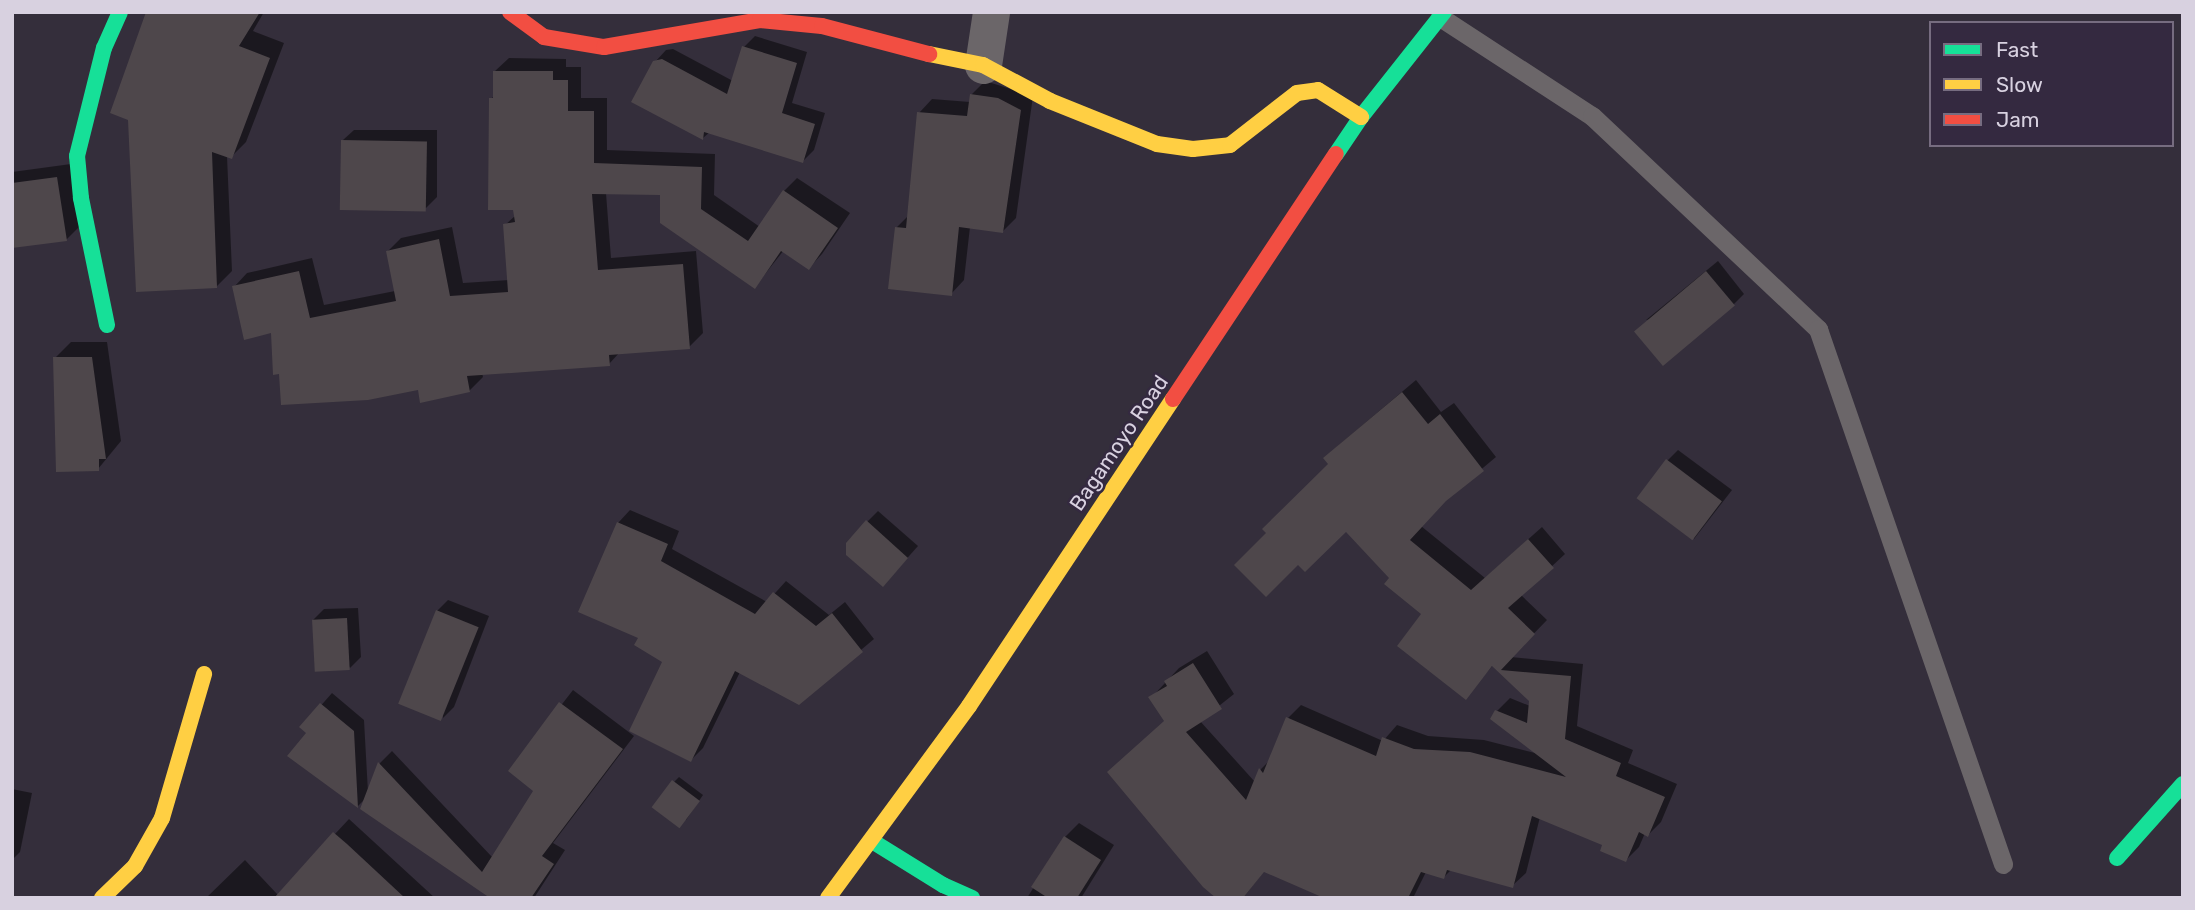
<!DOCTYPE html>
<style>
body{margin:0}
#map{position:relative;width:2195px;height:910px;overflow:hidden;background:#342e3b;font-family:Rubik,sans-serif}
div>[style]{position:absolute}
.shadow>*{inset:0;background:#0007}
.building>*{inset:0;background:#4e474b;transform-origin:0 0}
.lane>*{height:19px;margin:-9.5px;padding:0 9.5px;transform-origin:9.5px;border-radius:9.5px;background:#6b6669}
.street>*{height:37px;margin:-18.5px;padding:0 18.5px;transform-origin:18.5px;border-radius:18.5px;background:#6b6669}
.fast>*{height:16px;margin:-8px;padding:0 8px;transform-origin:8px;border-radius:8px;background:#16e098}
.slow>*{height:16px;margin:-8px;padding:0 8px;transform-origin:8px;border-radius:8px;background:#ffcf43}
.jam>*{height:16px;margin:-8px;padding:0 8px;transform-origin:8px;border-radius:8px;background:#f24e42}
span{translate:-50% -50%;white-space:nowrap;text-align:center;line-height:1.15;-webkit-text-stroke:5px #342940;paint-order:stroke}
.street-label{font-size:21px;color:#d8d1e0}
.frame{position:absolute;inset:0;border:14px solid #d8d1e0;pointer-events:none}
.legend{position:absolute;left:1929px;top:21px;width:245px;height:126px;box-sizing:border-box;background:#342940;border:2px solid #766c80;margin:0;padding:9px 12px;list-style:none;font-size:21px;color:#d8d1e0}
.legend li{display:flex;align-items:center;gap:14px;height:35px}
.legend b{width:35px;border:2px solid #766c80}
</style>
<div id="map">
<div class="shadow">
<i style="clip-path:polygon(148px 12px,264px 12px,253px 31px,284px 43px,246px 142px,231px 157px,227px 156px,232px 271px,217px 286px)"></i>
<i style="clip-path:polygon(755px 36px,807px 52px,792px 103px,825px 113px,814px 150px,803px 161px,710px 132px,703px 138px,655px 62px,666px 50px,673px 49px,733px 81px,744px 47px)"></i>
<i style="clip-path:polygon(509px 58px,566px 59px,566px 67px,581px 67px,581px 98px,607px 98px,607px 150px,715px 154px,714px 195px,760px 227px,784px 191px,797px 178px,850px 213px,822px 254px,809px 268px,784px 250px,755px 287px,662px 194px,606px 193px,611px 258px,696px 251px,703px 333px,689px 347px,620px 352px,609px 364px,482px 373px,483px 377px,469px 391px,281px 372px,273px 331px,234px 287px,247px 273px,312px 258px,324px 305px,395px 291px,387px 252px,401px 238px,452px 227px,463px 283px,509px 280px,505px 225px,516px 215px,491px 99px,495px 95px,495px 71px)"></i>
<i style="clip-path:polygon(985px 81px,1033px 96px,1016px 218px,1003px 231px,970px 227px,964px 280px,951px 294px,896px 228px,909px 215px,919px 113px,932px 99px,970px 102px,971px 95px)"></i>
<i style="clip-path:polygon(354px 130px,437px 130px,437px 197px,426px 208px,343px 140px)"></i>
<i style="clip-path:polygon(71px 164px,81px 225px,67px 239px,12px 246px,12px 172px)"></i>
<i style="clip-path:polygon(1718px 261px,1744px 294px,1733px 305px,1646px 320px)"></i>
<i style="clip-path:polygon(71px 342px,107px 342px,121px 441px,98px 469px,55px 358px)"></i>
<i style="clip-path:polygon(1416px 380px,1441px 412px,1454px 403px,1496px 457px,1447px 498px,1421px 526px,1485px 578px,1542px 527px,1565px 554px,1521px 595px,1547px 620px,1511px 657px,1583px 664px,1577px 726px,1633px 750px,1628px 763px,1677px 784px,1661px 822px,1648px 835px,1645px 833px,1639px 847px,1626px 860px,1604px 844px,1540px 817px,1526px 873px,1512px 886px,1452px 869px,1444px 877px,1426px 872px,1413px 898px,1328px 898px,1265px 870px,1243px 898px,1165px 721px,1151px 698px,1179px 668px,1207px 651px,1234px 694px,1200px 721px,1255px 782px,1261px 769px,1270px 760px,1288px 718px,1301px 705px,1383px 741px,1397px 725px,1428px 736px,1484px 740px,1539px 754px,1497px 711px,1510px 698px,1530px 706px,1530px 700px,1493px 665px,1466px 697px,1424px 613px,1346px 529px,1268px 533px,1330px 464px,1339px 445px)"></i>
<i style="clip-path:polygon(1678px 450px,1732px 490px,1694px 539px,1667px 461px)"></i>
<i style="clip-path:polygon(630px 510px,679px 531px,672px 549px,767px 602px,786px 581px,829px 615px,845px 602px,874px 639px,798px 703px,740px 672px,703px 748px,691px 760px,665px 661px,640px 637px,618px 523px)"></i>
<i style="clip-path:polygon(878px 511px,918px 546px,894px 573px,867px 522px)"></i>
<i style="clip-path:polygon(448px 600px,489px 616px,454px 707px,443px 718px,437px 611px)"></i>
<i style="clip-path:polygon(358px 608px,361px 657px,350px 668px,313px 620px,324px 609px)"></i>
<i style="clip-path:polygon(573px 690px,634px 736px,553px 843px,565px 850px,534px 898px,493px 898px,366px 798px,358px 806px,290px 756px,308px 733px,302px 727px,332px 693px,364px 720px,368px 792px,380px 763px,392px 751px,493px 858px,536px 791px,510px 771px)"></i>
<i style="clip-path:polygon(679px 777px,703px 795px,686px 820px,674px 782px)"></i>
<i style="clip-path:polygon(12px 789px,32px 793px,20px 852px,12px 860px)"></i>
<i style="clip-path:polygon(349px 819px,435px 898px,206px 898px,245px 860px,278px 895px)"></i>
<i style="clip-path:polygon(1079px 823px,1114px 845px,1081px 898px,1027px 898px,1065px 837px)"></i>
</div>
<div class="building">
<i style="clip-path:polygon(146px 12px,260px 12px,239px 46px,270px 58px,232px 159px,212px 152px,217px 288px,136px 292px,128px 120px,110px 113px)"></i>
<i style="clip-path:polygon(742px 46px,797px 63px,782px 113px,815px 124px,803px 163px,704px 132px,703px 140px,631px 102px,653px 61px,662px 59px,727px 94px)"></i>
<i style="clip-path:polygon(493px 71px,553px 71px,553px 80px,568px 80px,568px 111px,594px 111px,594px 163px,702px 167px,701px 209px,748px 241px,783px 190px,838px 228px,809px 270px,781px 251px,755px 289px,660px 223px,660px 195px,592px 194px,598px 270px,683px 264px,690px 349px,609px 355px,610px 366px,467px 376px,470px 392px,420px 403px,418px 390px,368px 400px,281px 405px,279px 374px,273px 375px,271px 333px,244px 340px,232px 286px,299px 271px,310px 318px,396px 301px,386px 251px,439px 239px,450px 296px,508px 292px,503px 224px,515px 222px,513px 210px,488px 210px,489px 98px,493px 98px)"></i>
<i style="clip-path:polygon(970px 94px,998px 98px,1021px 110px,1003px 233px,959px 227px,952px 296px,888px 289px,895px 227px,906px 228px,917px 112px,967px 116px)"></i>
<i style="left:341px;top:140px;width:86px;height:70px;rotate:1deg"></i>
<i style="clip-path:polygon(57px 177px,67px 241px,12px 248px,12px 183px)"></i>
<i style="left:1706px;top:271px;width:45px;height:94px;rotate:50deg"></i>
<i style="clip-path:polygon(53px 357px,92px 357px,106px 459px,99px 459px,99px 471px,56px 472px)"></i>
<i style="clip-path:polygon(1402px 392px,1428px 424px,1440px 414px,1484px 471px,1446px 501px,1410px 540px,1471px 590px,1528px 539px,1554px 568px,1508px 608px,1535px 634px,1501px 670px,1571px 676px,1565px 739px,1621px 763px,1616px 776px,1665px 797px,1648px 837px,1639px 832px,1626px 862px,1600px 851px,1602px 845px,1532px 816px,1513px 888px,1447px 870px,1444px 879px,1421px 872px,1408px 898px,1324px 898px,1264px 872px,1243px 898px,1216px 898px,1203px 887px,1107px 772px,1164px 721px,1148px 697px,1167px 686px,1164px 681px,1193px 663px,1222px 709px,1186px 732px,1246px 800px,1259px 768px,1263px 773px,1286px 717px,1376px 756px,1382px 737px,1414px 749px,1470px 752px,1566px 777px,1490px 719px,1495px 710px,1527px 723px,1529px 701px,1492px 666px,1466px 700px,1397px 646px,1421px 614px,1384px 584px,1389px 578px,1346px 532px,1305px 572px,1298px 565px,1266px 597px,1234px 565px,1266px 533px,1262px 529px,1328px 464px,1323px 458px)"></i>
<i style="left:1666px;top:459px;width:70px;height:49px;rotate:37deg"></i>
<i style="clip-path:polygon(866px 520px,908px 558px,883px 587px,846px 555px,846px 543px)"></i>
<i style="clip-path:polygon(617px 522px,668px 544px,661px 561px,755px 614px,773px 592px,816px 626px,832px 613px,863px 652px,799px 705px,735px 671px,691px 762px,629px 731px,662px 662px,634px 645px,638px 638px,578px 612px)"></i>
<i style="left:436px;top:610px;width:46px;height:101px;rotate:22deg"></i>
<i style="left:347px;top:618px;width:52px;height:35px;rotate:87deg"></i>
<i style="clip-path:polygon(559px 702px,623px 749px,542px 856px,554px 864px,531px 898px,490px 898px,360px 809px,378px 762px,482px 872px,533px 791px,508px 771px)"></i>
<i style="clip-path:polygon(320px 703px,354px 731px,358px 808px,287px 756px,306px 733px,299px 727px)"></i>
<i style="left:672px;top:780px;width:35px;height:34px;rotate:37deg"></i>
<i style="clip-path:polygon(333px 832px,347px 844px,405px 898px,274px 898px)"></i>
<i style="clip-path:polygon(1064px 836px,1101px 860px,1077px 898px,1048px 898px,1031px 887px)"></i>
</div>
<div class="lane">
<i style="left:1440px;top:17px;width:181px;rotate:33.1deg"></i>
<i style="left:1592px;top:116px;width:311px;rotate:43.3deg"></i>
<i style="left:1818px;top:329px;width:566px;rotate:70.92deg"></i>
</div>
<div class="street">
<i style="left:983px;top:65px;width:54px;rotate:-81.4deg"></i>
</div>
<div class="fast">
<i style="left:1336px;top:154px;width:45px;rotate:-56deg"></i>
<i style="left:1361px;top:117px;width:134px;rotate:-51.7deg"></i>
<i style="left:107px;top:325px;width:130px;rotate:-101.6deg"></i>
<i style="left:81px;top:198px;width:42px;rotate:-95.4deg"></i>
<i style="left:77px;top:156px;width:111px;rotate:-76deg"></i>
<i style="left:104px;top:48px;width:39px;rotate:-66deg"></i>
<i style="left:872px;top:841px;width:84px;rotate:31.8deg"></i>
<i style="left:943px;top:885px;width:32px;rotate:24deg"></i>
<i style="left:2117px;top:858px;width:99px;rotate:-48.3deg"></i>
</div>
<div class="slow">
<i style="left:929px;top:54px;width:55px;rotate:11.5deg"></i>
<i style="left:983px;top:65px;width:76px;rotate:28.2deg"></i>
<i style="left:1050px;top:101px;width:115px;rotate:21.9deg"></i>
<i style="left:1157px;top:144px;width:36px;rotate:8deg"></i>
<i style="left:1193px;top:149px;width:37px;rotate:-6deg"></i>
<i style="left:1230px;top:145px;width:85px;rotate:-37.8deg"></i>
<i style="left:1297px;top:93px;width:21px;rotate:-8deg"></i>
<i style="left:1318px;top:90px;width:51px;rotate:32.1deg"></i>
<i style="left:102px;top:898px;width:46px;rotate:-44.1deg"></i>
<i style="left:135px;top:866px;width:55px;rotate:-60.6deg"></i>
<i style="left:162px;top:818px;width:150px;rotate:-73.7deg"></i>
<i style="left:828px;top:898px;width:238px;rotate:-53.7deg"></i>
<i style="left:969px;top:706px;width:369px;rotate:-56.4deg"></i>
</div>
<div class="jam">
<i style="left:510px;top:12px;width:42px;rotate:36.3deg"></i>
<i style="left:544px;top:37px;width:61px;rotate:9.5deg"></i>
<i style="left:604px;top:47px;width:158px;rotate:-9.8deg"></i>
<i style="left:760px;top:20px;width:62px;rotate:5.5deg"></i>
<i style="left:822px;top:26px;width:111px;rotate:14.7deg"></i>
<i style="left:1173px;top:399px;width:294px;rotate:-56.4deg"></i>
</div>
<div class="street-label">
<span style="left:1119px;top:443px;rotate:-56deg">Bagamoyo Road</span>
</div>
<div class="frame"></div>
<ul class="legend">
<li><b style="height:9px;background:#16e098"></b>Fast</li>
<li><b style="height:9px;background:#ffcf43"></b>Slow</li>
<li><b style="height:9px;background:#f24e42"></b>Jam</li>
</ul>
</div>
